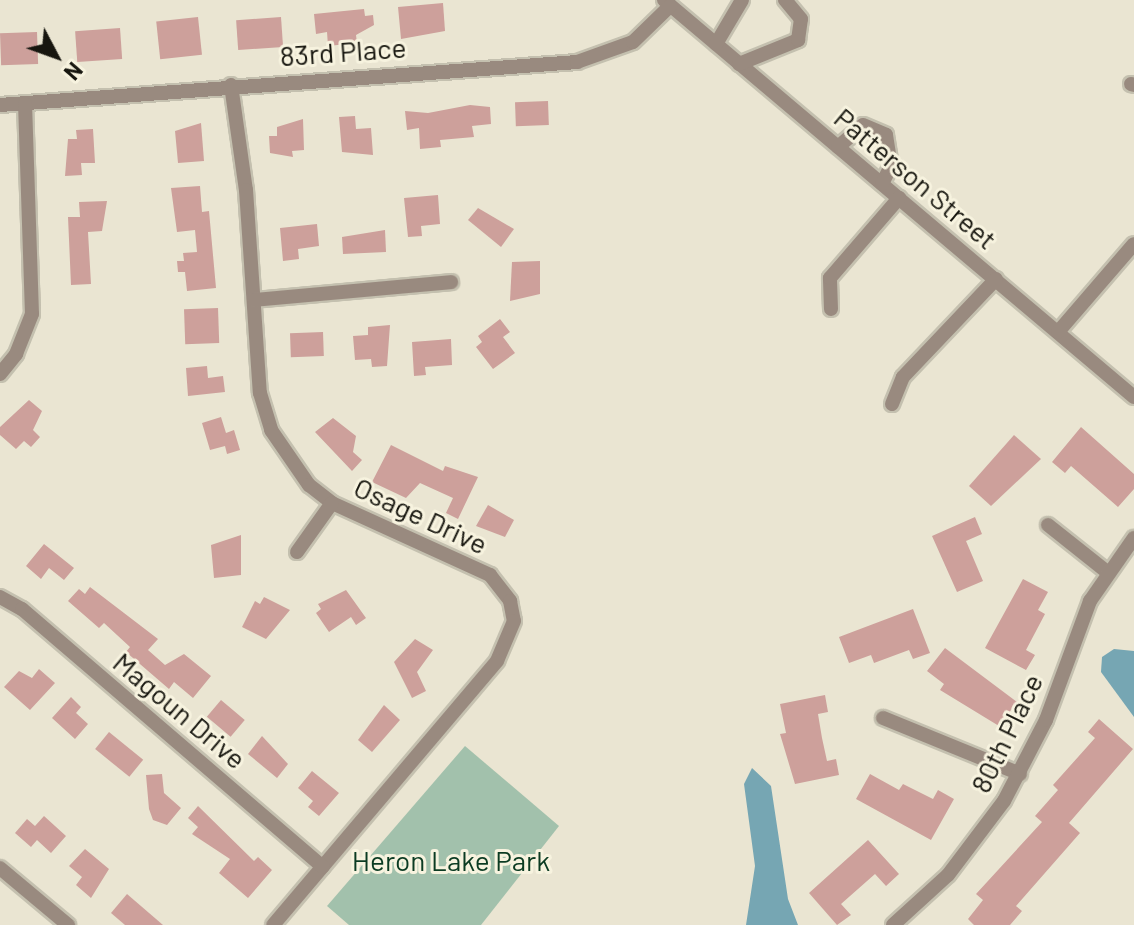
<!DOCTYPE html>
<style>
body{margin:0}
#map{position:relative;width:1134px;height:925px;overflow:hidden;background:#eae5d2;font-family:Barlow,sans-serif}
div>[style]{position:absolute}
.green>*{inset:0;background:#a2c1ac}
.water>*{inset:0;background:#76a6b3}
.building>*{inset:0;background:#cda09b;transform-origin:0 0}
.roads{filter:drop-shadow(2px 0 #c4c0af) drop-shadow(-2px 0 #c4c0af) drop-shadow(0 2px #c4c0af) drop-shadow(0 -2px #c4c0af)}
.minor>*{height:14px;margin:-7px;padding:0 7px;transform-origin:7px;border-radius:7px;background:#998a7f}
span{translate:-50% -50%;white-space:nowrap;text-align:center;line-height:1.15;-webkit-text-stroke:6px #f7f3df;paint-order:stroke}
.street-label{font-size:28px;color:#17160f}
.park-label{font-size:28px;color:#0b3b22}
.north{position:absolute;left:16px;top:16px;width:80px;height:80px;-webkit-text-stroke:6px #f7f3df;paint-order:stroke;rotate:131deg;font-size:22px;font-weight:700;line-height:32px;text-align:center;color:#17160f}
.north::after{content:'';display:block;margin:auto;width:28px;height:36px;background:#17160f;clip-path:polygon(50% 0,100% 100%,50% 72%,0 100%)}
</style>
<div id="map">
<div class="green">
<i style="clip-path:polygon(465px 746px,559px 826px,481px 925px,349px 925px,327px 906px)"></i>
</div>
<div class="water">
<i style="clip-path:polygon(1114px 649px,1134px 651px,1134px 717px,1101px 672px,1102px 657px)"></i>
<i style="clip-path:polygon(752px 768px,771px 786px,788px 899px,798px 925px,746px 925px,755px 866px,744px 784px)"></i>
</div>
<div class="building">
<i style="clip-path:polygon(443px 3px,445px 31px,401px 39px,398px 7px)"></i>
<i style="clip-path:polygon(364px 9px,365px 16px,373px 15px,374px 25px,356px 35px,357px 43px,328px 46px,327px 32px,316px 34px,314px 14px)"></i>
<i style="left:198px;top:17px;width:38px;height:42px;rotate:84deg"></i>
<i style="left:281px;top:17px;width:30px;height:45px;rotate:86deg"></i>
<i style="left:120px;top:28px;width:31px;height:45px;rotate:86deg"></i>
<i style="left:37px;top:32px;width:32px;height:37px;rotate:88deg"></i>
<i style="left:548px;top:101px;width:24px;height:33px;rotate:88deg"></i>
<i style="clip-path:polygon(470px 105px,490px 107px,491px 124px,472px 126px,474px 137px,440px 140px,441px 147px,420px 149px,419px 128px,407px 130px,405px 111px,428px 113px)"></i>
<i style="clip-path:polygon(355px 116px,356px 129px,371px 128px,373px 155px,342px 152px,339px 117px)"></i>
<i style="clip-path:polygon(303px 119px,304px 150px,292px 151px,293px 157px,270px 153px,269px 136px,277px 136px,277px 127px)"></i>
<i style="clip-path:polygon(201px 123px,204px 161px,178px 163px,175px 131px)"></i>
<i style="clip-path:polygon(93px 129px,95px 163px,81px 163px,82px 175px,65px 176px,68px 139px,77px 139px,76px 130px)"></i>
<i style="clip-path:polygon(200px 186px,202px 212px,209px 211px,216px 288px,187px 291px,185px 272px,178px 272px,177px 261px,184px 261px,183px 253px,197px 252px,195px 230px,177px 232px,171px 188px)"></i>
<i style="clip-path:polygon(438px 195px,440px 224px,421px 226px,422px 236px,408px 237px,404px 198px)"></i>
<i style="clip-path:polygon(107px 201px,102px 231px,88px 232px,91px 284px,71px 285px,68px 217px,80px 217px,79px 202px)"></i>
<i style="clip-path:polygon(478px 208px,514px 229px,501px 247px,468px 220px)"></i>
<i style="clip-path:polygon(317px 224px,319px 246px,298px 249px,299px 259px,283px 261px,280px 228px)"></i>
<i style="clip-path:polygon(385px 230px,386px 252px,343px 254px,342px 237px)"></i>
<i style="clip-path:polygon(540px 261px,540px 294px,510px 301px,512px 262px)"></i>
<i style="left:218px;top:308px;width:35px;height:34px;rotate:88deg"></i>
<i style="clip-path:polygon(500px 319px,510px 332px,503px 337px,515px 353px,493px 369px,476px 347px,482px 342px,478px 336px)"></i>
<i style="clip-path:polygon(390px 325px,387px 366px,372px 367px,371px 359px,355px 360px,353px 336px,368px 335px,368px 327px)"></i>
<i style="left:323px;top:332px;width:24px;height:33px;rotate:88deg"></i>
<i style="clip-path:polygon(451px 339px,452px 365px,425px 367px,426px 375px,414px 376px,412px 342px)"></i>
<i style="clip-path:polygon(207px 366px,208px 378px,223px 376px,225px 392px,188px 396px,186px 368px)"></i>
<i style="clip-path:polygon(29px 400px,42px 411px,33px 430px,40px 437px,31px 447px,24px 441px,16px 449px,0 435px,0 427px)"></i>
<i style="clip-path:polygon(221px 417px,226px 433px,234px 430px,240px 450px,227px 454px,225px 446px,210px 450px,202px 423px)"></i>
<i style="clip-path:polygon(333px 418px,356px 436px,353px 452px,362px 460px,352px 471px,315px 432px)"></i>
<i style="clip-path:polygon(1081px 427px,1134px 474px,1134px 489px,1118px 507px,1071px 466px,1065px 473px,1052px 462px)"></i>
<i style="clip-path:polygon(1014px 435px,1041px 459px,991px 506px,969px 486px)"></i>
<i style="clip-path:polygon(391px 445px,443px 471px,445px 466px,478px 477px,458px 519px,446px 513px,453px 498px,420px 483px,406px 498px,372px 482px)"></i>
<i style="clip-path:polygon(488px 505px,514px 520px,505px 537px,476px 526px)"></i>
<i style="clip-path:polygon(975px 517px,982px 534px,966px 541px,983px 581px,957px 592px,932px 536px)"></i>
<i style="clip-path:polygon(241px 535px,241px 575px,214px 578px,211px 545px)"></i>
<i style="clip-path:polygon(44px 544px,74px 568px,64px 580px,49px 568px,41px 579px,26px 566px)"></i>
<i style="clip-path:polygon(1023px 579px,1048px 592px,1038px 610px,1045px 614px,1026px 650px,1035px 655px,1026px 670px,985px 648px)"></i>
<i style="clip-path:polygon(90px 587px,158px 639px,148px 650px,165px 665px,184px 654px,211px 676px,193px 698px,174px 682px,169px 689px,126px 652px,130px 647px,104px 623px,99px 628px,68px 601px,79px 589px,85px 594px)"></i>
<i style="clip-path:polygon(346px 590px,366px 618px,356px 625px,351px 617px,329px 632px,316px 613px,321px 609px,318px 604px)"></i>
<i style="clip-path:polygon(264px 597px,290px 610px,266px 639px,242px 627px,255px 601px,260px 604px)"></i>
<i style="clip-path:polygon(913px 609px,930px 653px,913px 659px,909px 650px,874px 663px,871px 655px,849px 663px,839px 637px)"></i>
<i style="clip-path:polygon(415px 639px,433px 650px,417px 672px,426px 691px,412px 698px,394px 662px)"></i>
<i style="clip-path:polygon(945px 648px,1017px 702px,999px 726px,940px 690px,944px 684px,927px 671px)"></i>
<i style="clip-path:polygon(39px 669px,55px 683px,30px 710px,4px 687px,19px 671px,32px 678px)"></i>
<i style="clip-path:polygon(825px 695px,828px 712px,818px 714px,822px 738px,827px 761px,836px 759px,839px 775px,795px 784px,780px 734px,786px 733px,780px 704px)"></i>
<i style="clip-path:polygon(71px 697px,81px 707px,76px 713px,88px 724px,75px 739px,52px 718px)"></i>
<i style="left:221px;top:700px;width:31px;height:22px;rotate:40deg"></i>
<i style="clip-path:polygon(384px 705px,400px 720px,372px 752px,358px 740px)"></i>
<i style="clip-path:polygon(1099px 719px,1133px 749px,1069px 823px,1080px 833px,1016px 906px,1022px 911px,1010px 925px,974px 925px,968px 919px,983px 900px,976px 894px,1042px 822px,1035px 816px,1058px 790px,1053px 785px,1095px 738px,1088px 732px)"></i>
<i style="left:109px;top:732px;width:44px;height:22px;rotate:39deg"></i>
<i style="clip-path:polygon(262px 736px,288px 764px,277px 778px,248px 754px)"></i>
<i style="clip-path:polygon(312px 771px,339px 793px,319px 816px,308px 807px,313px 801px,298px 788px)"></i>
<i style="clip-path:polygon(162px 774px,164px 793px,181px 808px,167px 825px,153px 820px,149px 809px,146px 775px)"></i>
<i style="clip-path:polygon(870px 774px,899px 790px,903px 784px,933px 799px,938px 790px,954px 799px,931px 840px,856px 799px)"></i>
<i style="clip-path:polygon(198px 806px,254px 861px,258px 857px,272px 870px,248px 898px,219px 873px,230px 859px,192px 834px,198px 827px,188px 818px)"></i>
<i style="clip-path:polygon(44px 816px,66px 836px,51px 853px,37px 840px,31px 847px,15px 833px,27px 819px,35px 826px)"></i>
<i style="clip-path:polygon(868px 840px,899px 874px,886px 886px,875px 874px,841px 904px,851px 915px,837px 925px,809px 893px)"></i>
<i style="clip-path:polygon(85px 849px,109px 869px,91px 898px,76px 885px,82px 877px,69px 866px)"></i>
<i style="clip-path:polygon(127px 894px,163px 925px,125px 925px,111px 913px)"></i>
</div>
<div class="roads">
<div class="minor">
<i style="left:664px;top:0;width:615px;rotate:40.19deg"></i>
<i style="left:716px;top:44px;width:51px;rotate:-59.4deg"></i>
<i style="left:739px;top:64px;width:64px;rotate:-22.1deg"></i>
<i style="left:798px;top:40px;width:21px;rotate:-82deg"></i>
<i style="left:801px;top:19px;width:25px;rotate:-130deg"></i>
<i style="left:1131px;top:84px;width:3px;rotate:18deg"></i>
<i style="left:231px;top:85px;width:106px;rotate:81.9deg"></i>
<i style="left:246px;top:190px;width:203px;rotate:86.1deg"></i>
<i style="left:260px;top:393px;width:39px;rotate:73deg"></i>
<i style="left:271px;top:430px;width:67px;rotate:55.4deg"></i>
<i style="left:309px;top:485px;width:29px;rotate:38deg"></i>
<i style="left:332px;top:503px;width:174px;rotate:24.5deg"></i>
<i style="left:490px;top:575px;width:33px;rotate:52deg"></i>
<i style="left:510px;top:601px;width:20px;rotate:79deg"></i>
<i style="left:514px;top:621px;width:43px;rotate:113deg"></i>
<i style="left:497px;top:661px;width:346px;rotate:130.3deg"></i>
<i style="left:0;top:105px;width:579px;rotate:-4.26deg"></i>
<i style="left:577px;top:62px;width:59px;rotate:-19.7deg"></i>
<i style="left:633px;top:42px;width:52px;rotate:-44.2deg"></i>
<i style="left:838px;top:147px;width:33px;rotate:-41deg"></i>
<i style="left:863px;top:125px;width:25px;rotate:23deg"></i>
<i style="left:886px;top:135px;width:31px;rotate:81deg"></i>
<i style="left:891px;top:166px;width:20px;rotate:117deg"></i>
<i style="left:254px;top:300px;width:198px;rotate:-5.2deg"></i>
<i style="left:831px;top:309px;width:31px;rotate:-92deg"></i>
<i style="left:830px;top:278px;width:106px;rotate:-49.2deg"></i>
<i style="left:1058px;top:332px;width:116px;rotate:-49.2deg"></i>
<i style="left:0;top:374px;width:26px;rotate:-51deg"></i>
<i style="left:16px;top:354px;width:43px;rotate:-68.2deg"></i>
<i style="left:32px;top:314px;width:210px;rotate:-91.9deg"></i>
<i style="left:892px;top:404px;width:29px;rotate:-68deg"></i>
<i style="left:903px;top:377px;width:135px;rotate:-46.5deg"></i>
<i style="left:1048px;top:525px;width:75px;rotate:38.5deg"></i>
<i style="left:297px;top:552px;width:60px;rotate:-54.5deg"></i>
<i style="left:0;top:597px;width:25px;rotate:29deg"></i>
<i style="left:22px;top:609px;width:396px;rotate:40.6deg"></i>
<i style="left:883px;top:718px;width:148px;rotate:22.2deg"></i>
<i style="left:0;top:868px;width:89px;rotate:40deg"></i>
<i style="left:893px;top:925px;width:74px;rotate:-42.3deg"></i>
<i style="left:948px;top:875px;width:93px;rotate:-52.9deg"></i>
<i style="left:1004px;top:801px;width:91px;rotate:-62.6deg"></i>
<i style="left:1046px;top:720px;width:127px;rotate:-69.7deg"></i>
<i style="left:1090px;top:601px;width:77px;rotate:-55.1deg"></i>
</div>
</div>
<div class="street-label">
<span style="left:343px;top:51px;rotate:-4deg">83rd Place</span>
<span style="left:916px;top:178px;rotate:40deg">Patterson Street</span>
<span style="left:421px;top:515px;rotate:25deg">Osage Drive</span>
<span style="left:180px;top:710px;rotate:40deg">Magoun Drive</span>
<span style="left:1006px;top:733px;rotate:-64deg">80th Place</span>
</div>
<div class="park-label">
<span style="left:451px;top:860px">Heron Lake Park</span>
</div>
<div class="north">N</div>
</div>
